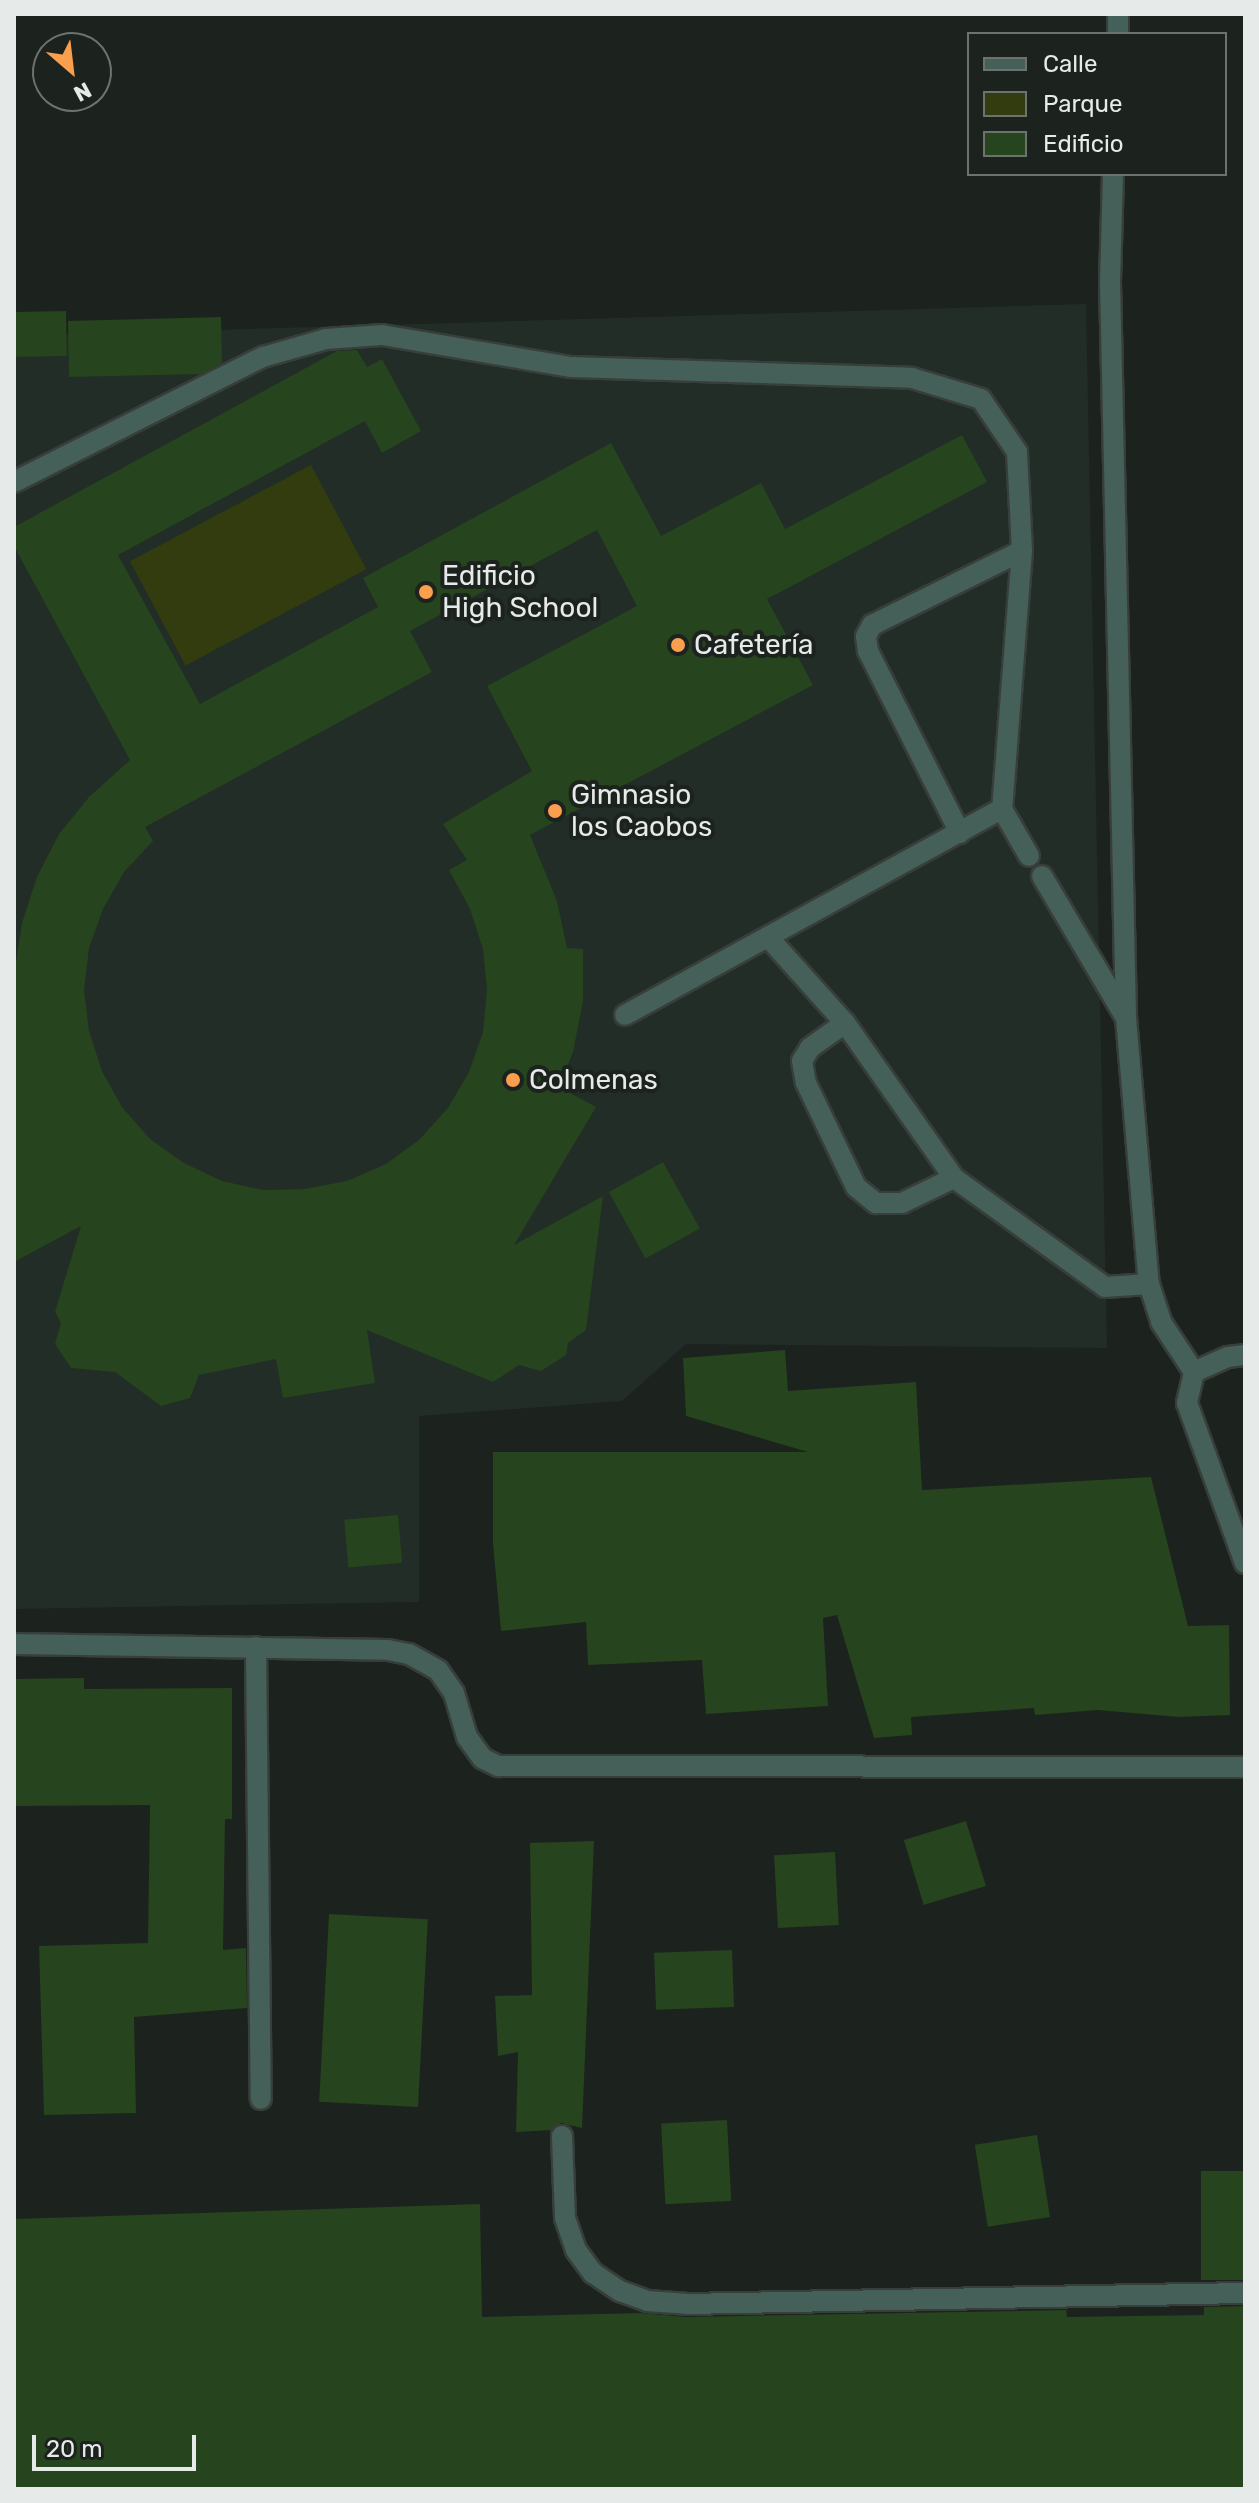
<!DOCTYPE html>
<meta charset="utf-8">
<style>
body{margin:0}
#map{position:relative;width:1259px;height:2503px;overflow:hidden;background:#1c221e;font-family:Rubik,sans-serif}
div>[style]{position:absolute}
.built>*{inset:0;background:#212d26}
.green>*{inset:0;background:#333c0f;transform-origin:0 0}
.building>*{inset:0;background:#26441d;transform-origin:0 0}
.roads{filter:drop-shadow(2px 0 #383e3a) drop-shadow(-2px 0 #383e3a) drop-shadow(0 2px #383e3a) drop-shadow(0 -2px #383e3a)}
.service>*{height:20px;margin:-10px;padding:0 10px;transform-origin:10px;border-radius:10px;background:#455f59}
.minor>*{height:20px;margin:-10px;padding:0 10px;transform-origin:10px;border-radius:10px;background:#455f59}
.dots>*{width:22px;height:22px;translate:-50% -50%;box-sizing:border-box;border:4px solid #1c221e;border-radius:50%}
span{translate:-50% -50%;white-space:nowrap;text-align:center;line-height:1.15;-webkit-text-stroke:8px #1c221e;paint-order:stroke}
.poi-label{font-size:28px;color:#e6eae8}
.left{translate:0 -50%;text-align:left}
.frame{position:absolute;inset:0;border:16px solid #e6eae8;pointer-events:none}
.legend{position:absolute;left:967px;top:32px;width:260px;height:144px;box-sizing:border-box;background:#1c221e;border:2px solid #6d726f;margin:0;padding:10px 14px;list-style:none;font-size:24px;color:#e6eae8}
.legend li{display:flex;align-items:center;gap:16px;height:40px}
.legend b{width:40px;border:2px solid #6d726f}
.north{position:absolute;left:32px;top:32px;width:80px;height:80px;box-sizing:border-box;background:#1c221e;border:2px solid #6d726f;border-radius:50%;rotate:152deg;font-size:22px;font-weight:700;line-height:32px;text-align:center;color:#e6eae8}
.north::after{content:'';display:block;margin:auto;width:28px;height:36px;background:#fa9f4e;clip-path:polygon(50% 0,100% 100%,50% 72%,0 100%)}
.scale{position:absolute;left:32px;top:2435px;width:164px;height:36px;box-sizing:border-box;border:4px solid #e6eae8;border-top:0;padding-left:10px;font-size:24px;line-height:28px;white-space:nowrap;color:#e6eae8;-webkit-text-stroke:6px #1c221e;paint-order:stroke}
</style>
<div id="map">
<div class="built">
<i style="clip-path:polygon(1086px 304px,1107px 1348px,686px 1344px,622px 1401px,419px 1416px,419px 1602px,14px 1609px,14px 336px)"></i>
</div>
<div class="green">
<i style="left:311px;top:465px;width:118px;height:205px;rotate:62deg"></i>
</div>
<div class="building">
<i style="left:66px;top:311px;width:45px;height:52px;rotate:89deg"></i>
<i style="clip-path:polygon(221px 317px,222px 363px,201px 374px,69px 377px,68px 321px)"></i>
<i style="clip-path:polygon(evenodd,357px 350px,367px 367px,382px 359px,421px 431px,382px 453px,365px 421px,118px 555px,200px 704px,378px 607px,363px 578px,611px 443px,661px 536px,761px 483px,785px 529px,962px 435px,987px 482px,767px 599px,813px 685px,530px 835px,557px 901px,567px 948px,583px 949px,583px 1001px,573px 1052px,559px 1087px,596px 1107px,514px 1245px,603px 1196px,586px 1330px,568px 1343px,566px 1355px,541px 1371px,519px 1365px,493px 1382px,367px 1330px,375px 1383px,283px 1398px,276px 1359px,199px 1375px,190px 1398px,161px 1406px,115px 1372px,71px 1368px,55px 1344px,61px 1323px,55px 1312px,81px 1226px,14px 1262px,14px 976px,22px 923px,37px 877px,59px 834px,89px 797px,130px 760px,14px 546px,14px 527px,337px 351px,357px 350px,597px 530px,637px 606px,487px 686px,532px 771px,443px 824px,467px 860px,449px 870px,470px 909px,483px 949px,487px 990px,483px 1032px,469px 1072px,448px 1108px,419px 1140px,386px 1164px,347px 1181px,305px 1189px,263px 1190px,222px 1181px,184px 1163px,150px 1139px,122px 1107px,102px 1071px,89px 1031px,84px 990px,89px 948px,103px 909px,124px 872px,153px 841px,145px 827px,432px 672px,410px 631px,597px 530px)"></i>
<i style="left:663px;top:1162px;width:76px;height:62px;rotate:61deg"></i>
<i style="clip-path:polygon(785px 1350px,788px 1391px,916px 1382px,922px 1490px,1151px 1477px,1188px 1626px,1229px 1625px,1230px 1715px,1179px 1717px,1098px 1710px,1035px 1715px,1034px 1708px,911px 1717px,912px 1735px,874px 1738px,837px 1615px,823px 1618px,828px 1706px,706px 1714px,702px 1660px,588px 1665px,586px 1622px,501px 1631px,493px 1543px,493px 1452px,808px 1452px,686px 1416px,683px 1358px)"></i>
<i style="left:398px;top:1515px;width:48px;height:54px;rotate:85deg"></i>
<i style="clip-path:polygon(84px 1678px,84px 1689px,232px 1688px,232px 1819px,225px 1819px,223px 1950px,246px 1948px,247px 2008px,134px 2017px,136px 2113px,44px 2115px,39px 1946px,148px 1943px,150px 1805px,14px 1806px,14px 1679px)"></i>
<i style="left:966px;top:1821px;width:68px;height:65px;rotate:73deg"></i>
<i style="clip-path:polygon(594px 1841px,582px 2128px,561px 2123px,551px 2130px,516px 2132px,518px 2052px,498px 2056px,495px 1996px,532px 1995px,530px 1843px)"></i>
<i style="left:835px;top:1852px;width:73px;height:61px;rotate:87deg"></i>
<i style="left:329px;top:1914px;width:99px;height:188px;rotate:3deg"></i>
<i style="left:732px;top:1950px;width:57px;height:78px;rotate:88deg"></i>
<i style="left:727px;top:2120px;width:81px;height:66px;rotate:87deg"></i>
<i style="left:1037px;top:2135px;width:83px;height:63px;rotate:81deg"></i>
<i style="left:1245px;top:2171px;width:109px;height:44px;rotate:90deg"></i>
<i style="clip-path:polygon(480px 2204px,482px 2317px,641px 2313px,686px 2317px,1066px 2310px,1067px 2317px,1204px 2315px,1204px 2307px,1245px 2306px,1245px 2489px,14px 2489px,14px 2219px)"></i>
</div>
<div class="roads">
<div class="service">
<i style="left:14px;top:482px;width:279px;rotate:-26.7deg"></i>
<i style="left:263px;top:357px;width:66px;rotate:-15.9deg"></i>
<i style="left:326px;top:339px;width:56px;rotate:-4.1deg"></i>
<i style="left:382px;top:335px;width:192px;rotate:9.6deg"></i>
<i style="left:571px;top:367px;width:341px;rotate:1.8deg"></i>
<i style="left:912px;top:378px;width:72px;rotate:16.9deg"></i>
<i style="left:981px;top:399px;width:64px;rotate:55.8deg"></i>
<i style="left:1017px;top:452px;width:99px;rotate:87.1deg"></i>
<i style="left:1022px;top:551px;width:259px;rotate:94.4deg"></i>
<i style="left:1002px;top:809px;width:54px;rotate:60.1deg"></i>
<i style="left:960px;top:833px;width:204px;rotate:-116.8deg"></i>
<i style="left:868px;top:651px;width:15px;rotate:-98deg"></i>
<i style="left:866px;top:636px;width:13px;rotate:-61deg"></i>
<i style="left:872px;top:625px;width:167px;rotate:-26.3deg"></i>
<i style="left:1042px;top:876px;width:165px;rotate:59.4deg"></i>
<i style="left:768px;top:937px;width:115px;rotate:48.2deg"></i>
<i style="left:845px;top:1023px;width:189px;rotate:54.9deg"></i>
<i style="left:954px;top:1178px;width:186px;rotate:35.8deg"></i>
<i style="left:1105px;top:1287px;width:44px;rotate:-3.9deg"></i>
<i style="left:625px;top:1015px;width:430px;rotate:-28.7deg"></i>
<i style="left:845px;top:1023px;width:43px;rotate:144.5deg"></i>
<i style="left:810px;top:1048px;width:15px;rotate:122deg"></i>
<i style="left:802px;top:1061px;width:22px;rotate:80deg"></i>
<i style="left:806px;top:1083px;width:115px;rotate:64.3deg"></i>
<i style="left:856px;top:1187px;width:26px;rotate:39deg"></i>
<i style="left:876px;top:1203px;width:26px"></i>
<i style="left:902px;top:1203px;width:58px;rotate:-25.7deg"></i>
</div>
<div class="minor">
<i style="left:1118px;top:34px;width:20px;rotate:-90deg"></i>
<i style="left:1113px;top:174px;width:108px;rotate:91.6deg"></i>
<i style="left:1110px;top:282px;width:736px;rotate:88.75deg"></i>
<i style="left:1126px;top:1018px;width:267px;rotate:85.1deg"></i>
<i style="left:1149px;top:1284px;width:40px;rotate:72deg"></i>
<i style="left:1161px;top:1322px;width:60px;rotate:56.6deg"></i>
<i style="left:1194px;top:1372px;width:32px;rotate:103deg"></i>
<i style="left:1187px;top:1403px;width:170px;rotate:70.1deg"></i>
<i style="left:1194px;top:1372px;width:37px;rotate:-24deg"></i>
<i style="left:1228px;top:1357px;width:17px;rotate:-7deg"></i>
<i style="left:14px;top:1644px;width:374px;rotate:0.9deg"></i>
<i style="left:388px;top:1650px;width:21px;rotate:11deg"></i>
<i style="left:409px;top:1654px;width:33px;rotate:29deg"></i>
<i style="left:438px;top:1670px;width:28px;rotate:55deg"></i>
<i style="left:454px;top:1693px;width:46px;rotate:73.5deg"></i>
<i style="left:467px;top:1737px;width:26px;rotate:54deg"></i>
<i style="left:482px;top:1758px;width:18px;rotate:27deg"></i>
<i style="left:498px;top:1766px;width:747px;rotate:0.08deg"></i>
<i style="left:256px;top:1647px;width:452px;rotate:89.4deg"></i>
<i style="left:562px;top:2136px;width:82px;rotate:87.9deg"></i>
<i style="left:565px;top:2218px;width:34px;rotate:71deg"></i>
<i style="left:576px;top:2250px;width:29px;rotate:54deg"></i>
<i style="left:593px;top:2273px;width:32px;rotate:34deg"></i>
<i style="left:620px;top:2291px;width:29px;rotate:20deg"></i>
<i style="left:647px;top:2301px;width:39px;rotate:4deg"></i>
<i style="left:686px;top:2304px;width:559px;rotate:-1.13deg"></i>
</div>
</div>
<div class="dots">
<i style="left:426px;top:592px;background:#fa9f4e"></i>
<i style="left:678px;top:645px;background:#fa9f4e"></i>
<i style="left:555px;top:811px;background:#fa9f4e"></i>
<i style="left:513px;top:1080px;background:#fa9f4e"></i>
</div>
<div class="poi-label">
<span class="left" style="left:442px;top:592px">Edificio<br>High School</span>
<span class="left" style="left:694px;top:645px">Cafetería</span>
<span class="left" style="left:571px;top:811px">Gimnasio<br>los Caobos</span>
<span class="left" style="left:529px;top:1080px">Colmenas</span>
</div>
<div class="frame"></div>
<ul class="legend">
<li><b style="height:10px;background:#455f59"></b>Calle</li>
<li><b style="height:22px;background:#333c0f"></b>Parque</li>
<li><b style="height:22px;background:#26441d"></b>Edificio</li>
</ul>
<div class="north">N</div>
<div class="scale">20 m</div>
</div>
